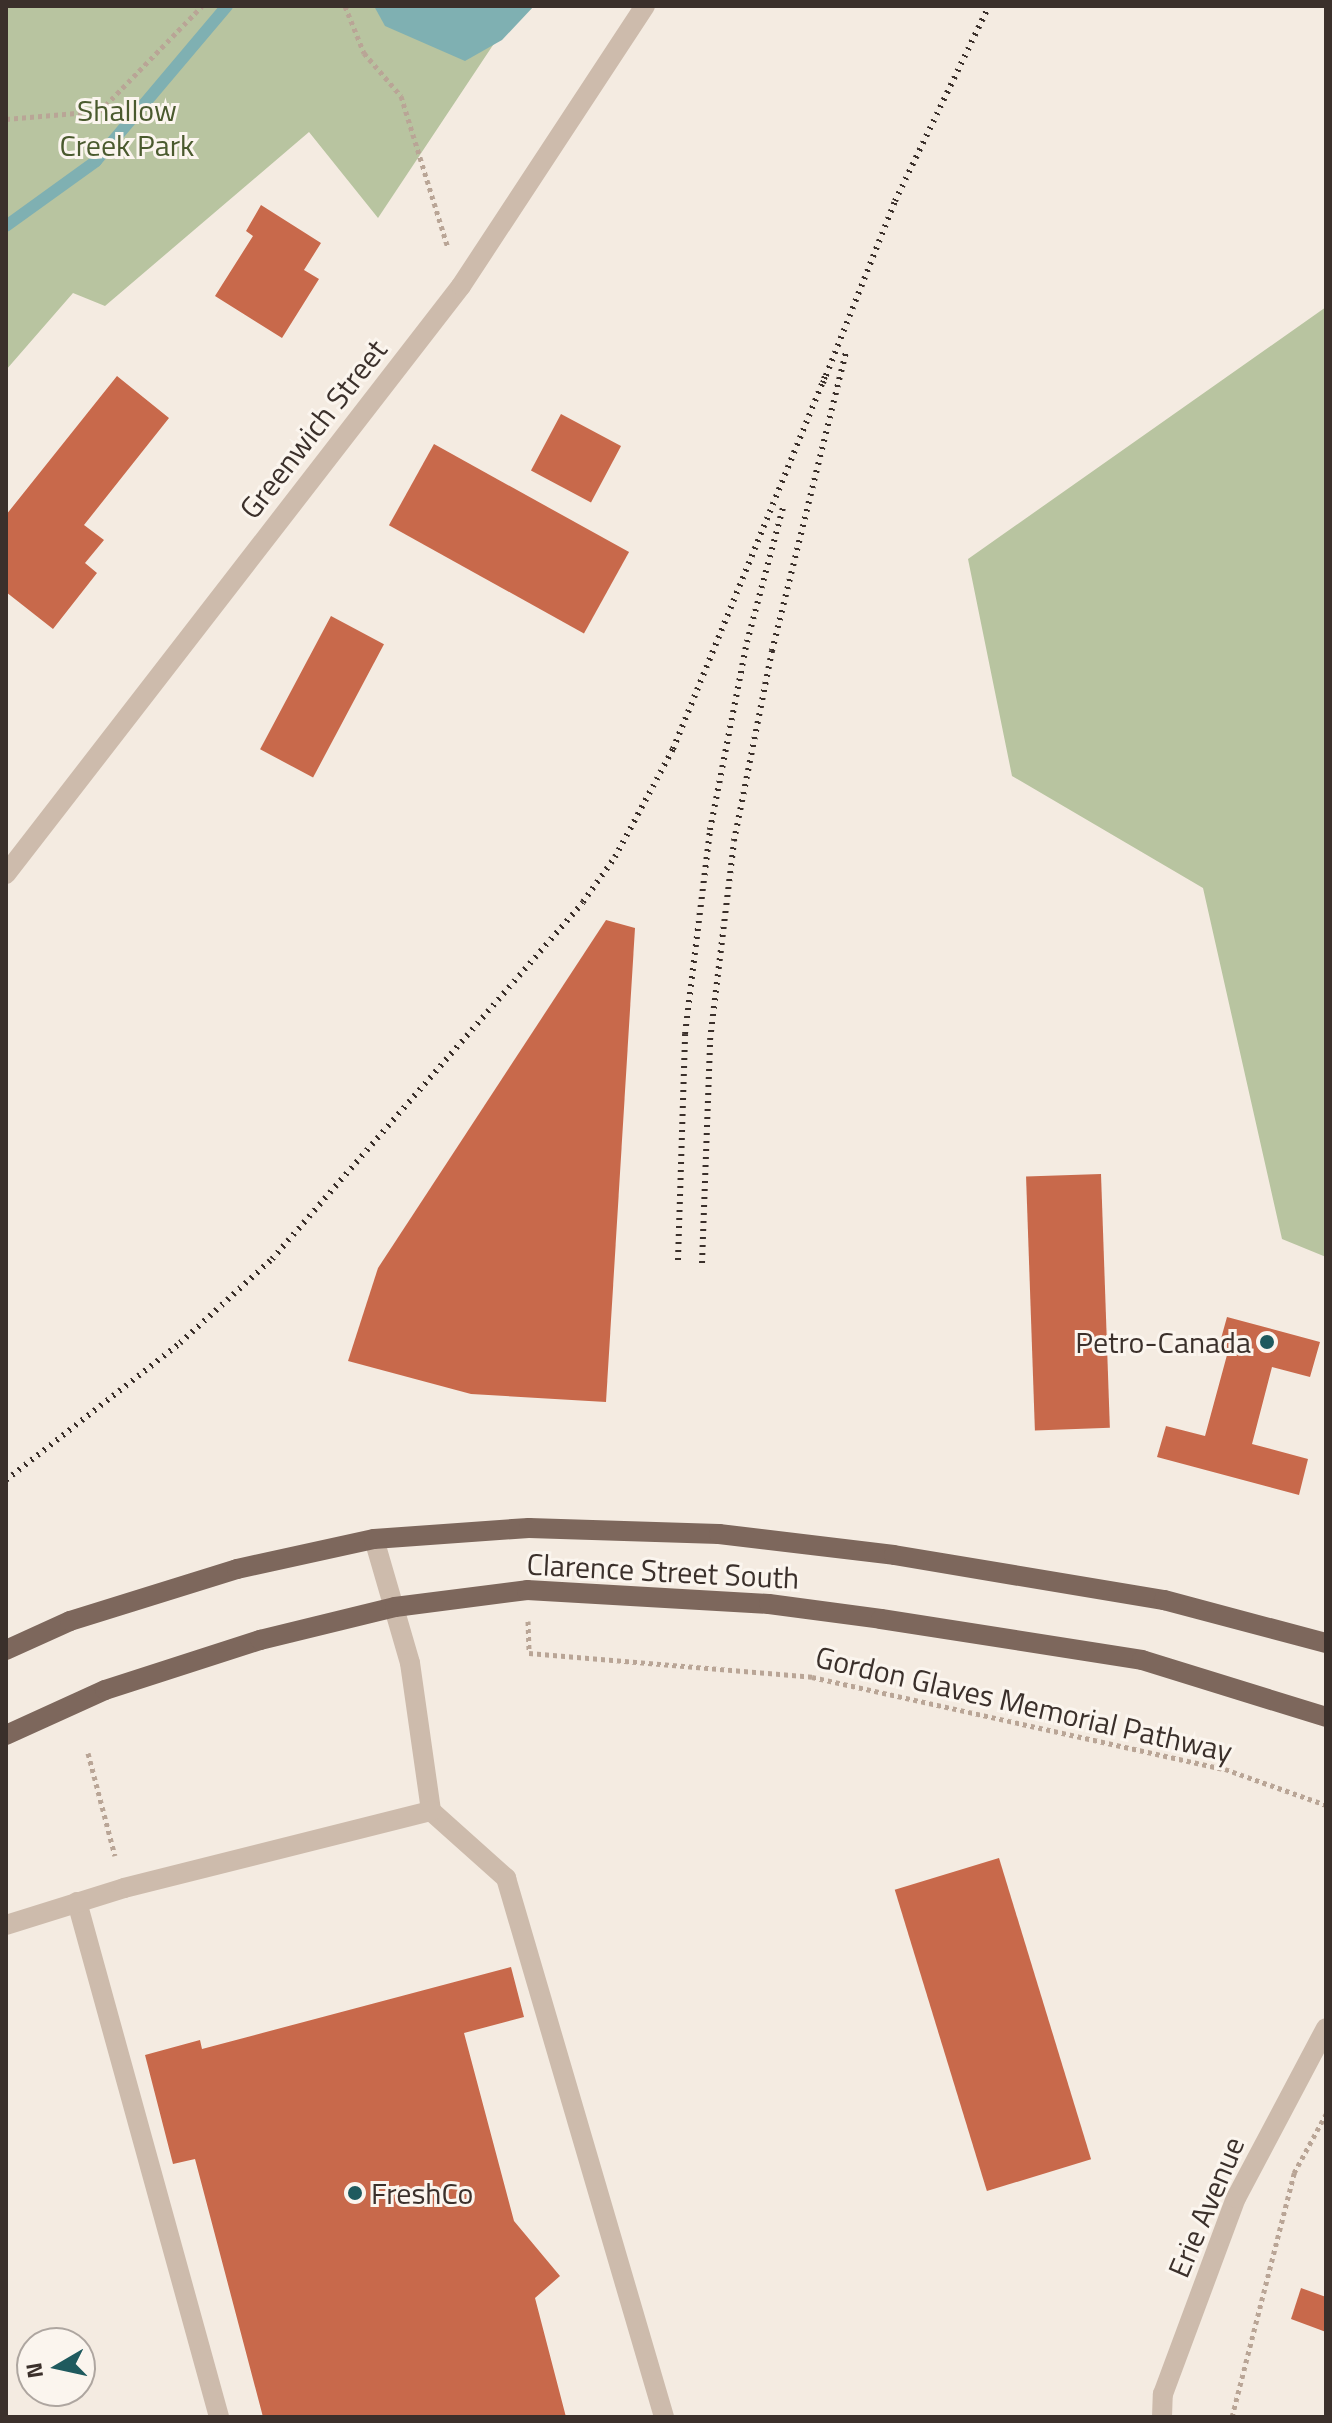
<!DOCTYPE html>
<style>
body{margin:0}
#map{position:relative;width:1332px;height:2423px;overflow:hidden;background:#f4ebe1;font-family:"Titillium Web",sans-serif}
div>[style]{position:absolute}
.green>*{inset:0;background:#b8c4a0}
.water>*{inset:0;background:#7fb0b2}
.stream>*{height:12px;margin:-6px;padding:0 6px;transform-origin:6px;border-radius:6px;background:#7fb0b2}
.building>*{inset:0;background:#c8694b;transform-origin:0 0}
.path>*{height:5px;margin-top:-2.5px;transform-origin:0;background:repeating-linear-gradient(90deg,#b9a596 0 4px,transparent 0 8px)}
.minor>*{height:20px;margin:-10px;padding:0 10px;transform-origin:10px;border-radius:10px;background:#cdbbac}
.major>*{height:20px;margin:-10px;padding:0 10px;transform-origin:10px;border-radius:10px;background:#7d675c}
.rail>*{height:6px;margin-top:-3px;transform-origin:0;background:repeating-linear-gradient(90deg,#3b302b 0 2px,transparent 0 8px)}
.dots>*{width:22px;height:22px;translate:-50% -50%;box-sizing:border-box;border:4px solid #fbf5ee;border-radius:50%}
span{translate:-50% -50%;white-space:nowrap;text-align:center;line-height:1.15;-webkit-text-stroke:6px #fbf5ee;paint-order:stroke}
.park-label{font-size:30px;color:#4a5a2e}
.street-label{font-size:30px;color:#3b302b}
.poi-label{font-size:30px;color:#3b302b}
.right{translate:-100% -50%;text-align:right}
.left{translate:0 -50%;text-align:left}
.frame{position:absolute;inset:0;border:8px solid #3b302b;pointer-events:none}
.north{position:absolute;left:16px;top:2327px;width:80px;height:80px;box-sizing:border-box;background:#fbf5ee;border:2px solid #aea6a0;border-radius:50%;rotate:261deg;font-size:22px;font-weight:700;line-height:32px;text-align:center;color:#3b302b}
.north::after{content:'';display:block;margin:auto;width:28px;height:36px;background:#1f5a5e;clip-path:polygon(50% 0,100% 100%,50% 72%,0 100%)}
</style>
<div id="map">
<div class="green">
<i style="clip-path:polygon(6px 6px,519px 6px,378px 218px,309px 132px,105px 306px,73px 293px,6px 370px)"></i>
<i style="clip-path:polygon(1326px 307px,1326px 1257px,1282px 1239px,1203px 888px,1012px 776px,968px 559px)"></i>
</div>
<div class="water">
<i style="clip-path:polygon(374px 6px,534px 6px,502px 40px,465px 61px,385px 26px)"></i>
</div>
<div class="stream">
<i style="left:6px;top:226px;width:111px;rotate:-35.8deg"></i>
<i style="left:96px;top:161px;width:203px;rotate:-49.8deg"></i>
</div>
<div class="building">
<i style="clip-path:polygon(261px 205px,321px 243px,304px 270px,319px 279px,282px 338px,215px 296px,253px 236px,246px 231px)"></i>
<i style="clip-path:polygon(117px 376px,169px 418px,84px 525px,104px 540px,85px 563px,97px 573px,53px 629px,6px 592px,6px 515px)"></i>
<i style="left:561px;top:414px;width:68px;height:64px;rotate:28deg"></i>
<i style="left:434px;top:444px;width:223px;height:93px;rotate:29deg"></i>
<i style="left:331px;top:616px;width:60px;height:151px;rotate:28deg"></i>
<i style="clip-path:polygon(606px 920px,635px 928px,606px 1402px,471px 1394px,348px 1361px,378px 1268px)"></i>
<i style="left:1101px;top:1174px;width:254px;height:75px;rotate:88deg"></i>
<i style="clip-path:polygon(1227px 1317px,1320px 1342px,1310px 1377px,1272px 1367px,1252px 1444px,1308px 1459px,1299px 1495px,1157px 1457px,1166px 1426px,1205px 1436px,1227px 1355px,1217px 1353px)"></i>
<i style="left:999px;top:1858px;width:315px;height:109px;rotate:73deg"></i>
<i style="clip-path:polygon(511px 1967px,524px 2017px,464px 2033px,514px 2221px,560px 2276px,535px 2298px,566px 2417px,263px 2417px,195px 2159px,173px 2164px,145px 2055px,200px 2040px,202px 2049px)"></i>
<i style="clip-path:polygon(1301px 2288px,1326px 2297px,1326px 2332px,1291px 2319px)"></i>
</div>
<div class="path">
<i style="left:345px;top:6px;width:51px;rotate:68deg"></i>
<i style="left:364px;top:53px;width:57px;rotate:49.3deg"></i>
<i style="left:401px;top:96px;width:159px;rotate:72.8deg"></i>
<i style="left:6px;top:119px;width:94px;rotate:-4.9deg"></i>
<i style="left:100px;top:111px;width:146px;rotate:-45.8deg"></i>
<i style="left:528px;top:1621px;width:32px;rotate:88deg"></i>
<i style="left:529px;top:1653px;width:284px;rotate:4.8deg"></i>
<i style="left:812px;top:1677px;width:423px;rotate:12.6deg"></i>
<i style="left:1225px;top:1769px;width:107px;rotate:19.6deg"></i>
<i style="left:88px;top:1753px;width:106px;rotate:75.3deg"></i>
<i style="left:1232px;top:2417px;width:252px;rotate:-75.7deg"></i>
<i style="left:1294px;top:2173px;width:67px;rotate:-61.5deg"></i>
</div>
<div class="minor">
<i style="left:6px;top:874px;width:743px;rotate:-52.27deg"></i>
<i style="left:461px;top:286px;width:335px;rotate:-56.7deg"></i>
<i style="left:374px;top:1539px;width:129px;rotate:73.8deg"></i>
<i style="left:410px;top:1663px;width:149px;rotate:81.9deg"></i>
<i style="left:431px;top:1811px;width:101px;rotate:41.8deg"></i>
<i style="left:506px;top:1878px;width:562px;rotate:73.66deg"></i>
<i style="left:77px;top:1902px;width:534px;rotate:74.58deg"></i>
<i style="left:6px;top:1925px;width:124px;rotate:-17.4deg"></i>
<i style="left:124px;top:1888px;width:317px;rotate:-14.1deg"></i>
<i style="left:1162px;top:2417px;width:23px;rotate:-88deg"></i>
<i style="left:1163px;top:2394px;width:209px;rotate:-69.6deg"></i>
<i style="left:1236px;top:2198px;width:192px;rotate:-62.1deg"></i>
</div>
<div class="major">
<i style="left:6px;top:1650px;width:70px;rotate:-24.4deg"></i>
<i style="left:70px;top:1621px;width:175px;rotate:-17.3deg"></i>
<i style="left:237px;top:1569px;width:140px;rotate:-12.4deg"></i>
<i style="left:374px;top:1539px;width:155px;rotate:-4.1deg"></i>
<i style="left:529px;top:1528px;width:190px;rotate:1.8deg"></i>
<i style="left:719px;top:1534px;width:176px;rotate:6.8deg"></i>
<i style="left:894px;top:1555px;width:274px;rotate:9.5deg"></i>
<i style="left:1164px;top:1600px;width:168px;rotate:14.9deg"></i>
<i style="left:6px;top:1735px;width:109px;rotate:-24.4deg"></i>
<i style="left:105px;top:1690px;width:163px;rotate:-17.9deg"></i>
<i style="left:260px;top:1640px;width:139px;rotate:-13.7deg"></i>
<i style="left:395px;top:1607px;width:133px;rotate:-7.3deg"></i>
<i style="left:527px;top:1590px;width:242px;rotate:3.3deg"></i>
<i style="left:769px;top:1604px;width:113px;rotate:7.6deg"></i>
<i style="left:881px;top:1619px;width:264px;rotate:8.9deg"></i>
<i style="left:1142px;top:1660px;width:193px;rotate:17.2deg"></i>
</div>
<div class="rail">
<i style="left:823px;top:383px;width:196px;rotate:-68.4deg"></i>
<i style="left:895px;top:201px;width:216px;rotate:-64.3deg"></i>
<i style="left:678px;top:1260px;width:226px;rotate:-88.2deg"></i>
<i style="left:685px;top:1034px;width:206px;rotate:-83deg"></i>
<i style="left:710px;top:830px;width:192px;rotate:-78.9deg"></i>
<i style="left:747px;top:642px;width:139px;rotate:-75deg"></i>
<i style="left:702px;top:1263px;width:223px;rotate:-87.9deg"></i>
<i style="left:710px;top:1040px;width:200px;rotate:-83.1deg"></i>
<i style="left:734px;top:841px;width:194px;rotate:-78.7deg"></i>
<i style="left:772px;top:651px;width:311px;rotate:-76.1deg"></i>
<i style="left:6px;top:1480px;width:221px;rotate:-38.2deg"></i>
<i style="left:180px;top:1343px;width:125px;rotate:-42.4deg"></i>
<i style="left:272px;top:1259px;width:473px;rotate:-48.9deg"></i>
<i style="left:583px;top:902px;width:55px;rotate:-54.6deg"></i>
<i style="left:615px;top:857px;width:123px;rotate:-61.8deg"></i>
<i style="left:673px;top:749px;width:404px;rotate:-67.8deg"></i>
</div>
<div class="dots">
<i style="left:1267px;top:1342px;background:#1f5a5e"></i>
<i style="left:355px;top:2193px;background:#1f5a5e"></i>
</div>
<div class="park-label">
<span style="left:127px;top:127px">Shallow<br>Creek Park</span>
</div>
<div class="street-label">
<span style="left:313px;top:429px;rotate:-52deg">Greenwich Street</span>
<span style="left:663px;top:1571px;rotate:3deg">Clarence Street South</span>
<span style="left:1024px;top:1704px;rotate:13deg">Gordon Glaves Memorial Pathway</span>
<span style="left:1206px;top:2207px;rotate:-67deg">Erie Avenue</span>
</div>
<div class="poi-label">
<span class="right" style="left:1251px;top:1342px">Petro-Canada</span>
<span class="left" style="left:371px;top:2193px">FreshCo</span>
</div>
<div class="frame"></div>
<div class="north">N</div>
</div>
